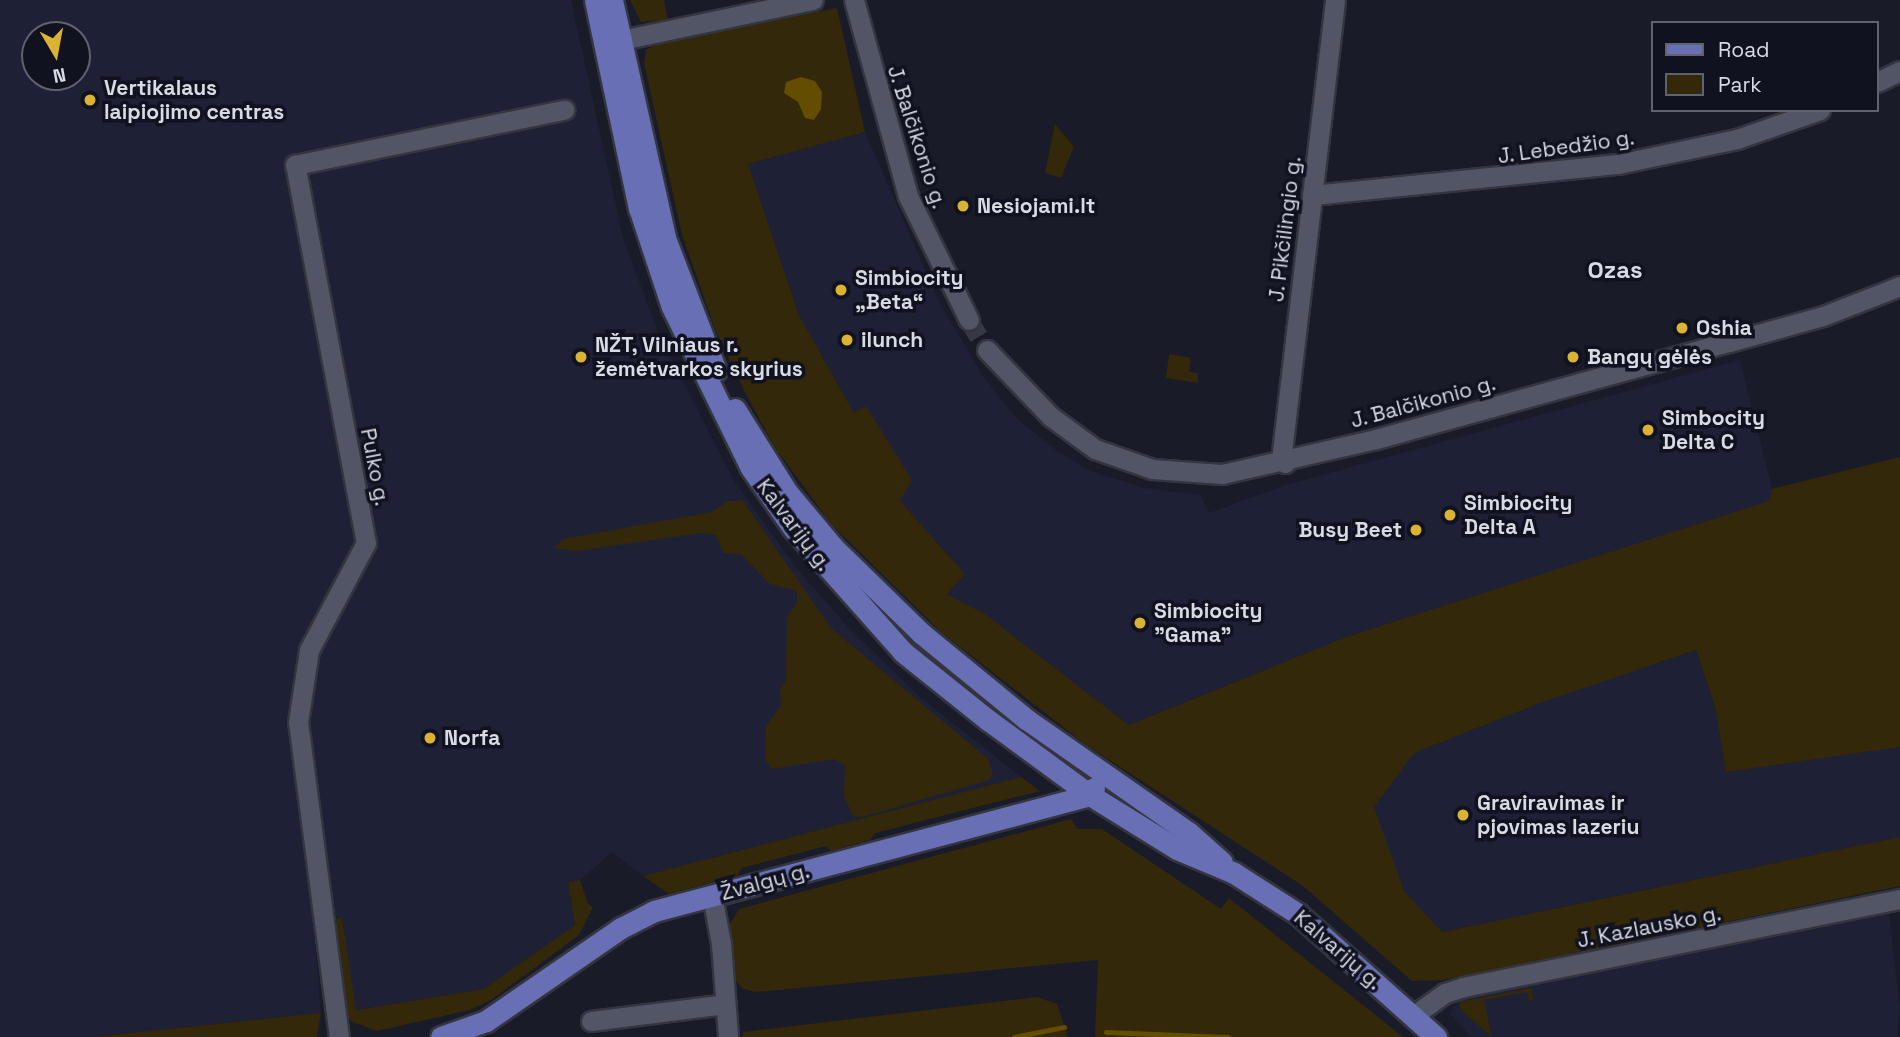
<!DOCTYPE html>
<meta charset="utf-8">
<style>
body{margin:0}
#map{position:relative;width:1900px;height:1037px;overflow:hidden;background:#191b29;font-family:"Space Grotesk",sans-serif}
div>[style]{position:absolute}
.built>*{inset:0;background:#1e2135}
.green>*{inset:0;background:#332809}
.water>*{inset:0;background:#624d00}
.stream>*{height:4.5px;margin:-2.25px;padding:0 2.25px;transform-origin:2.25px;border-radius:2.25px;background:#624d00}
.minor-tunnel>*{height:19px;margin-top:-9.5px;transform-origin:0;background:repeating-linear-gradient(90deg,#363845 0 19px,transparent 0 29px)}
.roads{filter:drop-shadow(2px 0 #33353f) drop-shadow(-2px 0 #33353f) drop-shadow(0 2px #33353f) drop-shadow(0 -2px #33353f)}
.minor>*{height:19px;margin:-9.5px;padding:0 9.5px;transform-origin:9.5px;border-radius:9.5px;background:#525566}
.major>*{height:21px;margin:-10.5px;padding:0 10.5px;transform-origin:10.5px;border-radius:10.5px;background:#686fb4}
.dots>*{width:19px;height:19px;translate:-50% -50%;box-sizing:border-box;border:4px solid #10121f;border-radius:50%}
span{translate:-50% -50%;white-space:nowrap;text-align:center;line-height:1.15;-webkit-text-stroke:7px #10121f;paint-order:stroke}
.poi-label{font-size:21px;color:#d8dae4;font-weight:700}
.left{translate:0 -50%;text-align:left}
.right{translate:-100% -50%;text-align:right}
.street-label{font-size:21px;color:#d8dae4}
.quarter-label{font-size:24px;color:#d8dae4;font-weight:700}
.legend{position:absolute;left:1651px;top:21px;width:228px;height:91px;box-sizing:border-box;background:#10121f;border:2px solid #60626e;margin:0;padding:9px 12px;list-style:none;font-size:21px;color:#d8dae4}
.legend li{display:flex;align-items:center;gap:14px;height:35px}
.legend b{width:35px;border:2px solid #60626e}
.north{position:absolute;left:21px;top:21px;width:70px;height:70px;box-sizing:border-box;background:#10121f;border:2px solid #60626e;border-radius:50%;rotate:170deg;font-size:19px;font-weight:700;line-height:28px;text-align:center;color:#d8dae4}
.north::after{content:'';display:block;margin:auto;width:24px;height:32px;background:#dab333;clip-path:polygon(50% 0,100% 100%,50% 72%,0 100%)}
</style>
<div id="map">
<div class="built">
<i style="clip-path:polygon(evenodd,0 0,571px 0,623px 238px,659px 335px,734px 481px,798px 570px,847px 626px,921px 698px,1021px 777px,643px 876px,612px 852px,580px 880px,568px 882px,575px 925px,484px 989px,355px 1010px,342px 917px,313px 918px,321px 1013px,92px 1037px,0 1037px,0 0,35px 35px,77px 35px,77px 77px,35px 77px,35px 35px)"></i>
<i style="clip-path:polygon(865px 132px,939px 302px,983px 376px,1016px 418px,1057px 451px,1090px 471px,1144px 488px,1200px 495px,1209px 513px,1286px 485px,1740px 360px,1772px 489px,1770px 501px,1346px 637px,1129px 725px,985px 614px,947px 594px,965px 574px,899px 500px,866px 407px,854px 413px,799px 315px,748px 164px)"></i>
<i style="clip-path:polygon(1696px 650px,1715px 707px,1726px 772px,1900px 747px,1900px 837px,1441px 932px,1404px 891px,1392px 866px,1374px 807px,1414px 753px,1540px 703px)"></i>
<i style="clip-path:polygon(1889px 913px,1900px 1011px,1897px 1037px,1471px 1037px,1450px 1014px,1458px 998px)"></i>
</div>
<div class="green">
<i style="clip-path:polygon(630px 0,664px 0,668px 20px,641px 22px)"></i>
<i style="clip-path:polygon(837px 8px,865px 132px,748px 164px,799px 315px,854px 413px,866px 406px,912px 480px,900px 501px,965px 574px,947px 594px,985px 614px,1129px 725px,1346px 637px,1769px 501px,1772px 489px,1900px 457px,1900px 747px,1726px 772px,1715px 707px,1696px 650px,1540px 703px,1414px 753px,1374px 807px,1404px 891px,1442px 932px,1900px 837px,1900px 886px,1444px 980px,1412px 981px,1303px 886px,1085px 744px,941px 632px,831px 524px,774px 446px,745px 392px,715px 329px,682px 235px,644px 63px,646px 50px,659px 43px)"></i>
<i style="clip-path:polygon(1055px 124px,1074px 147px,1061px 178px,1045px 173px)"></i>
<i style="clip-path:polygon(1169px 354px,1191px 358px,1189px 372px,1198px 373px,1198px 383px,1166px 378px)"></i>
<i style="clip-path:polygon(742px 500px,832px 629px,988px 759px,993px 774px,989px 780px,862px 817px,853px 816px,844px 796px,845px 765px,834px 759px,772px 769px,765px 759px,766px 726px,781px 705px,780px 689px,786px 681px,787px 617px,797px 603px,797px 591px,770px 584px,741px 554px,724px 553px,716px 535px,701px 533px,577px 551px,554px 548px,563px 539px,712px 512px,728px 501px)"></i>
<i style="clip-path:polygon(1021px 777px,1040px 791px,875px 833px,870px 840px,831px 851px,826px 846px,742px 868px,738px 875px,669px 894px,643px 876px)"></i>
<i style="clip-path:polygon(1071px 819px,1077px 829px,1102px 829px,1221px 909px,1229px 898px,1403px 1037px,1095px 1037px,1098px 960px,756px 992px,743px 989px,732px 977px,727px 929px,739px 909px)"></i>
<i style="clip-path:polygon(580px 880px,588px 904px,593px 907px,579px 935px,491px 1000px,470px 1010px,377px 1031px,350px 1021px,344px 1006px,334px 919px,342px 917px,356px 1010px,484px 989px,575px 925px,568px 882px)"></i>
<i style="clip-path:polygon(1531px 988px,1533px 1000px,1529px 1001px,1527px 992px,1484px 1000px,1492px 1037px,1461px 1010px,1459px 1002px)"></i>
<i style="clip-path:polygon(1037px 997px,1057px 1004px,1068px 1037px,743px 1037px,743px 1032px)"></i>
<i style="clip-path:polygon(321px 1013px,317px 1037px,92px 1037px)"></i>
</div>
<div class="water">
<i style="clip-path:polygon(801px 77px,815px 81px,822px 92px,821px 109px,814px 120px,805px 118px,798px 102px,784px 93px,786px 82px)"></i>
</div>
<div class="stream">
<i style="left:1106px;top:1032px;width:122px;rotate:2.3deg"></i>
<i style="left:1014px;top:1037px;width:51px;rotate:-11.3deg"></i>
</div>
<div class="minor-tunnel">
<i style="left:969px;top:320px;width:35px;rotate:59deg"></i>
</div>
<div class="roads">
<div class="minor">
<i style="left:854px;top:0;width:203px;rotate:74.6deg"></i>
<i style="left:908px;top:196px;width:138px;rotate:63.8deg"></i>
<i style="left:621px;top:40px;width:196px;rotate:-11.8deg"></i>
<i style="left:1877px;top:82px;width:25px;rotate:-26deg"></i>
<i style="left:1312px;top:195px;width:308px;rotate:-5.8deg"></i>
<i style="left:1618px;top:164px;width:122px;rotate:-11.9deg"></i>
<i style="left:1737px;top:139px;width:88px;rotate:-19.3deg"></i>
<i style="left:987px;top:350px;width:91px;rotate:46.3deg"></i>
<i style="left:1050px;top:416px;width:56px;rotate:36.3deg"></i>
<i style="left:1095px;top:449px;width:60px;rotate:19.3deg"></i>
<i style="left:1152px;top:469px;width:70px;rotate:4.1deg"></i>
<i style="left:1222px;top:474px;width:158px;rotate:-12.8deg"></i>
<i style="left:1376px;top:439px;width:366px;rotate:-15.4deg"></i>
<i style="left:1729px;top:342px;width:98px;rotate:-15.5deg"></i>
<i style="left:1823px;top:316px;width:83px;rotate:-21.3deg"></i>
<i style="left:1285px;top:463px;width:11px;rotate:-105deg"></i>
<i style="left:1282px;top:452px;width:455px;rotate:-83.3deg"></i>
<i style="left:712px;top:896px;width:48px;rotate:79.2deg"></i>
<i style="left:721px;top:943px;width:94px;rotate:85.7deg"></i>
<i style="left:1413px;top:1016px;width:39px;rotate:-36deg"></i>
<i style="left:1445px;top:993px;width:19px;rotate:-18deg"></i>
<i style="left:1463px;top:987px;width:446px;rotate:-11.4deg"></i>
<i style="left:591px;top:1021px;width:135px;rotate:-7.2deg"></i>
<i style="left:339px;top:1037px;width:318px;rotate:-97.4deg"></i>
<i style="left:298px;top:722px;width:73px;rotate:-81.3deg"></i>
<i style="left:309px;top:650px;width:121px;rotate:-62deg"></i>
<i style="left:366px;top:543px;width:385px;rotate:-100.6deg"></i>
<i style="left:295px;top:165px;width:275px;rotate:-11.6deg"></i>
</div>
<div class="major">
<i style="left:595px;top:0;width:213px;rotate:78.1deg"></i>
<i style="left:639px;top:208px;width:104px;rotate:71.6deg"></i>
<i style="left:672px;top:307px;width:179px;rotate:63.9deg"></i>
<i style="left:751px;top:468px;width:73px;rotate:55deg"></i>
<i style="left:793px;top:528px;width:166px;rotate:48.4deg"></i>
<i style="left:903px;top:652px;width:109px;rotate:38.7deg"></i>
<i style="left:988px;top:720px;width:127px;rotate:36.3deg"></i>
<i style="left:1090px;top:795px;width:102px;rotate:31.8deg"></i>
<i style="left:1177px;top:849px;width:62px;rotate:22.8deg"></i>
<i style="left:1234px;top:873px;width:76px;rotate:32.6deg"></i>
<i style="left:1298px;top:914px;width:185px;rotate:41.7deg"></i>
<i style="left:612px;top:0;width:244px;rotate:77.4deg"></i>
<i style="left:665px;top:238px;width:142px;rotate:69deg"></i>
<i style="left:735px;top:409px;width:98px;rotate:57.9deg"></i>
<i style="left:787px;top:492px;width:72px;rotate:50.1deg"></i>
<i style="left:833px;top:547px;width:123px;rotate:44.3deg"></i>
<i style="left:921px;top:633px;width:136px;rotate:39.3deg"></i>
<i style="left:1026px;top:719px;width:198px;rotate:34.9deg"></i>
<i style="left:1188px;top:832px;width:45px;rotate:41.4deg"></i>
<i style="left:441px;top:1037px;width:48px;rotate:-19.6deg"></i>
<i style="left:486px;top:1021px;width:164px;rotate:-34.6deg"></i>
<i style="left:621px;top:928px;width:37px;rotate:-27deg"></i>
<i style="left:654px;top:911px;width:451px;rotate:-14.9deg"></i>
<i style="left:1090px;top:795px;width:8px;rotate:-60deg"></i>
</div>
</div>
<div class="dots">
<i style="left:90px;top:100px;background:#dab333"></i>
<i style="left:963px;top:206px;background:#dab333"></i>
<i style="left:841px;top:290px;background:#dab333"></i>
<i style="left:1682px;top:328px;background:#dab333"></i>
<i style="left:847px;top:340px;background:#dab333"></i>
<i style="left:581px;top:357px;background:#dab333"></i>
<i style="left:1573px;top:357px;background:#dab333"></i>
<i style="left:1648px;top:430px;background:#dab333"></i>
<i style="left:1450px;top:515px;background:#dab333"></i>
<i style="left:1416px;top:530px;background:#dab333"></i>
<i style="left:1140px;top:623px;background:#dab333"></i>
<i style="left:430px;top:738px;background:#dab333"></i>
<i style="left:1463px;top:815px;background:#dab333"></i>
</div>
<div class="poi-label">
<span class="left" style="left:104px;top:100px">Vertikalaus<br>laipiojimo centras</span>
<span class="left" style="left:977px;top:206px">Nesiojami.lt</span>
<span class="left" style="left:855px;top:290px">Simbiocity<br>„Beta“</span>
<span class="left" style="left:1696px;top:328px">Oshia</span>
<span class="left" style="left:861px;top:340px">ilunch</span>
<span class="left" style="left:595px;top:357px">NŽT, Vilniaus r.<br>žemėtvarkos skyrius</span>
<span class="left" style="left:1587px;top:357px">Bangų gėlės</span>
<span class="left" style="left:1662px;top:430px">Simbocity<br>Delta C</span>
<span class="left" style="left:1464px;top:515px">Simbiocity<br>Delta A</span>
<span class="right" style="left:1402px;top:530px">Busy Beet</span>
<span class="left" style="left:1154px;top:623px">Simbiocity<br>"Gama"</span>
<span class="left" style="left:444px;top:738px">Norfa</span>
<span class="left" style="left:1477px;top:815px">Graviravimas ir<br>pjovimas lazeriu</span>
</div>
<div class="street-label">
<span style="left:917px;top:137px;rotate:72deg">J. Balčikonio g.</span>
<span style="left:1566px;top:147px;rotate:-8deg">J. Lebedžio g.</span>
<span style="left:1285px;top:229px;rotate:-83deg">J. Pikčilingio g.</span>
<span style="left:1423px;top:402px;rotate:-15deg">J. Balčikonio g.</span>
<span style="left:375px;top:467px;rotate:79deg">Pulko g.</span>
<span style="left:794px;top:525px;rotate:53deg">Kalvarijų g.</span>
<span style="left:765px;top:882px;rotate:-15deg">Žvalgų g.</span>
<span style="left:1649px;top:927px;rotate:-11deg">J. Kazlausko g.</span>
<span style="left:1338px;top:950px;rotate:41deg">Kalvarijų g.</span>
</div>
<div class="quarter-label">
<span style="left:1615px;top:270px">Ozas</span>
</div>
<ul class="legend">
<li><b style="height:9px;background:#686fb4"></b>Road</li>
<li><b style="height:19px;background:#332809"></b>Park</li>
</ul>
<div class="north">N</div>
</div>
